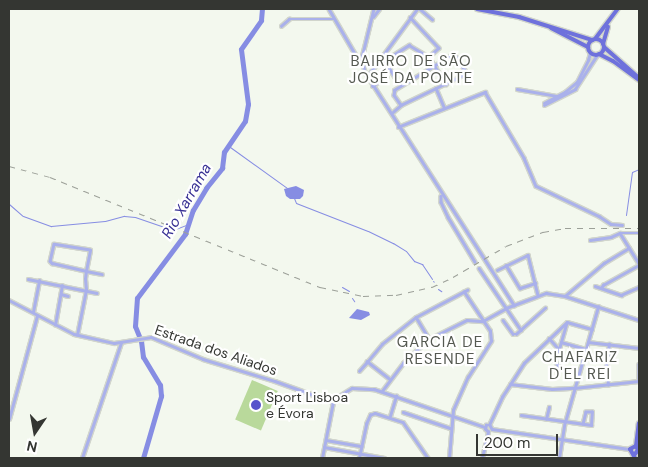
<!DOCTYPE html>
<meta charset="utf-8">
<style>
body{margin:0}
#map{position:relative;width:648px;height:467px;overflow:hidden;background:#f3f8ee;font-family:"DM Sans",sans-serif}
div>[style]{position:absolute}
.green>*{inset:0;background:#b9d99b;transform-origin:0 0}
.water>*{inset:0;background:#868de3}
.stream>*{height:1px;margin:-0.5px;padding:0 0.5px;transform-origin:0.5px;border-radius:0.5px;background:#868de3}
.river>*{height:5px;margin:-2.5px;padding:0 2.5px;transform-origin:2.5px;border-radius:2.5px;background:#868de3}
.roads{filter:drop-shadow(1px 0 #d1d5cc) drop-shadow(-1px 0 #d1d5cc) drop-shadow(0 1px #d1d5cc) drop-shadow(0 -1px #d1d5cc)}
.minor>*{height:2.5px;margin:-1.25px;padding:0 1.25px;transform-origin:1.25px;border-radius:1.25px;background:#aab1eb}
.primary>*{height:4px;margin:-2px;padding:0 2px;transform-origin:2px;border-radius:2px;background:#6e71dc}
.primary>.ring{margin:-2px;padding:0;box-sizing:content-box;background:none;border:4px solid #6e71dc;border-radius:50%}
.rail>*{height:1px;margin-top:-0.5px;transform-origin:0;background:repeating-linear-gradient(90deg,#9ca098 0 6px,transparent 0 12px)}
.dots>*{width:14px;height:14px;translate:-50% -50%;box-sizing:border-box;border:2px solid #fff;border-radius:50%}
span{translate:-50% -50%;white-space:nowrap;text-align:center;line-height:1.15;-webkit-text-stroke:4.5px #fff;paint-order:stroke}
.street-label{font-size:14px;color:#343632}
.poi-label{font-size:14px;color:#343632}
.left{translate:0 -50%;text-align:left}
.neighbourhood-label{font-size:15px;color:#555951;letter-spacing:1px}
.water-label{font-size:15px;color:#383194;font-style:italic}
.frame{position:absolute;inset:0;border:10px solid #343632;pointer-events:none}
.north{position:absolute;left:10px;top:407px;width:50px;height:50px;-webkit-text-stroke:4px #fff;paint-order:stroke;rotate:192deg;font-size:14px;font-weight:700;line-height:20px;text-align:center;color:#343632}
.north::after{content:'';display:block;margin:auto;width:18px;height:22px;background:#343632;clip-path:polygon(50% 0,100% 100%,50% 72%,0 100%)}
.scale{position:absolute;left:476px;top:434px;width:82px;height:22px;box-sizing:border-box;border:2px solid #343632;border-top:0;padding-left:6px;font-size:15px;line-height:18px;white-space:nowrap;color:#343632;-webkit-text-stroke:4px #fff;paint-order:stroke}
</style>
<div id="map">
<div class="green">
<i style="left:252px;top:380px;width:28px;height:43px;rotate:23deg"></i>
</div>
<div class="water">
<i style="clip-path:polygon(296px 186px,304px 190px,303px 196px,300px 199px,290px 199px,286px 196px,284px 189px)"></i>
<i style="clip-path:polygon(357px 309px,369px 312px,370px 315px,361px 320px,349px 318px)"></i>
</div>
<div class="stream">
<i style="left:229px;top:144px;width:3px;rotate:72deg"></i>
<i style="left:230px;top:147px;width:70px;rotate:35.7deg"></i>
<i style="left:294px;top:198px;width:5px;rotate:68deg"></i>
<i style="left:296px;top:203px;width:77px;rotate:21.3deg"></i>
<i style="left:368px;top:231px;width:28px;rotate:26deg"></i>
<i style="left:393px;top:243px;width:15px;rotate:32deg"></i>
<i style="left:406px;top:251px;width:13px;rotate:51deg"></i>
<i style="left:414px;top:261px;width:9px;rotate:21deg"></i>
<i style="left:422px;top:264px;width:18px;rotate:56deg"></i>
<i style="left:9px;top:204px;width:18px;rotate:41deg"></i>
<i style="left:23px;top:216px;width:30px;rotate:20deg"></i>
<i style="left:51px;top:226px;width:54px;rotate:-5.3deg"></i>
<i style="left:105px;top:221px;width:20px;rotate:-15deg"></i>
<i style="left:124px;top:216px;width:11px;rotate:5deg"></i>
<i style="left:135px;top:217px;width:40px;rotate:18.9deg"></i>
<i style="left:173px;top:230px;width:17px;rotate:-21deg"></i>
<i style="left:626px;top:215px;width:43px;rotate:-82.1deg"></i>
<i style="left:632px;top:172px;width:8px;rotate:-23deg"></i>
<i style="left:433px;top:281px;width:1px;rotate:45deg"></i>
<i style="left:342px;top:287px;width:8px;rotate:30deg"></i>
<i style="left:438px;top:289px;width:4px;rotate:34deg"></i>
<i style="left:352px;top:298px;width:4px;rotate:56deg"></i>
</div>
<div class="river">
<i style="left:143px;top:458px;width:65px;rotate:-73.8deg"></i>
<i style="left:161px;top:396px;width:11px;rotate:-95deg"></i>
<i style="left:160px;top:385px;width:33px;rotate:-121deg"></i>
<i style="left:143px;top:357px;width:16px;rotate:-97deg"></i>
<i style="left:141px;top:341px;width:16px;rotate:-112deg"></i>
<i style="left:135px;top:326px;width:28px;rotate:-86deg"></i>
<i style="left:137px;top:298px;width:80px;rotate:-53.1deg"></i>
<i style="left:185px;top:234px;width:25px;rotate:-72deg"></i>
<i style="left:193px;top:210px;width:26px;rotate:-59deg"></i>
<i style="left:206px;top:188px;width:26px;rotate:-51deg"></i>
<i style="left:222px;top:168px;width:16px;rotate:-83deg"></i>
<i style="left:224px;top:152px;width:37px;rotate:-56deg"></i>
<i style="left:245px;top:121px;width:17px;rotate:-80deg"></i>
<i style="left:248px;top:104px;width:55px;rotate:-97.3deg"></i>
<i style="left:241px;top:49px;width:35px;rotate:-55deg"></i>
<i style="left:261px;top:20px;width:11px;rotate:-85deg"></i>
</div>
<div class="roads">
<div class="minor">
<i style="left:329px;top:9px;width:64px;rotate:59.8deg"></i>
<i style="left:374px;top:9px;width:50px;rotate:103.8deg"></i>
<i style="left:362px;top:58px;width:14px;rotate:78deg"></i>
<i style="left:365px;top:72px;width:277px;rotate:57.4deg"></i>
<i style="left:420px;top:9px;width:16px;rotate:40deg"></i>
<i style="left:373px;top:17px;width:10px;rotate:-53deg"></i>
<i style="left:410px;top:17px;width:42px;rotate:46.9deg"></i>
<i style="left:439px;top:48px;width:13px;rotate:138deg"></i>
<i style="left:281px;top:26px;width:11px;rotate:-41deg"></i>
<i style="left:289px;top:19px;width:46px"></i>
<i style="left:367px;top:77px;width:84px;rotate:-53.7deg"></i>
<i style="left:395px;top:78px;width:25px;rotate:-122deg"></i>
<i style="left:382px;top:57px;width:11px;rotate:-10deg"></i>
<i style="left:393px;top:55px;width:19px;rotate:-32deg"></i>
<i style="left:409px;top:45px;width:23px;rotate:31deg"></i>
<i style="left:429px;top:57px;width:32px;rotate:58deg"></i>
<i style="left:372px;top:86px;width:17px;rotate:-33deg"></i>
<i style="left:436px;top:88px;width:21px;rotate:67deg"></i>
<i style="left:517px;top:89px;width:41px;rotate:9.9deg"></i>
<i style="left:544px;top:103px;width:24px;rotate:-28deg"></i>
<i style="left:565px;top:92px;width:16px;rotate:-40deg"></i>
<i style="left:577px;top:82px;width:25px;rotate:-63deg"></i>
<i style="left:588px;top:60px;width:7px;rotate:-74deg"></i>
<i style="left:544px;top:105px;width:35px;rotate:-27deg"></i>
<i style="left:575px;top:89px;width:40px;rotate:-57.1deg"></i>
<i style="left:393px;top:112px;width:11px;rotate:-41deg"></i>
<i style="left:401px;top:105px;width:69px;rotate:-25.8deg"></i>
<i style="left:463px;top:75px;width:4px;rotate:-63deg"></i>
<i style="left:465px;top:71px;width:18px;rotate:-124deg"></i>
<i style="left:455px;top:56px;width:4px;rotate:180deg"></i>
<i style="left:451px;top:56px;width:66px;rotate:148.7deg"></i>
<i style="left:395px;top:90px;width:5px;rotate:101deg"></i>
<i style="left:394px;top:95px;width:12px;rotate:55deg"></i>
<i style="left:398px;top:127px;width:94px;rotate:-21.9deg"></i>
<i style="left:485px;top:92px;width:77px;rotate:59.4deg"></i>
<i style="left:524px;top:158px;width:30px;rotate:67deg"></i>
<i style="left:536px;top:186px;width:70px;rotate:25.5deg"></i>
<i style="left:599px;top:216px;width:14px;rotate:34deg"></i>
<i style="left:611px;top:224px;width:11px;rotate:5deg"></i>
<i style="left:441px;top:196px;width:6px;rotate:90deg"></i>
<i style="left:441px;top:202px;width:17px;rotate:65deg"></i>
<i style="left:448px;top:217px;width:52px;rotate:59deg"></i>
<i style="left:620px;top:233px;width:36px;rotate:58deg"></i>
<i style="left:590px;top:240px;width:21px;rotate:-8deg"></i>
<i style="left:611px;top:237px;width:10px;rotate:-24deg"></i>
<i style="left:620px;top:233px;width:19px"></i>
<i style="left:506px;top:265px;width:27px;rotate:59deg"></i>
<i style="left:520px;top:288px;width:16px;rotate:-18deg"></i>
<i style="left:479px;top:268px;width:75px;rotate:55.9deg"></i>
<i style="left:497px;top:270px;width:34px;rotate:-26deg"></i>
<i style="left:528px;top:255px;width:41px;rotate:76deg"></i>
<i style="left:28px;top:279px;width:70px;rotate:11.5deg"></i>
<i style="left:595px;top:286px;width:28px;rotate:19deg"></i>
<i style="left:621px;top:295px;width:20px;rotate:-24deg"></i>
<i style="left:601px;top:288px;width:4px;rotate:-56deg"></i>
<i style="left:603px;top:285px;width:41px;rotate:-29.1deg"></i>
<i style="left:61px;top:294px;width:7px;rotate:16deg"></i>
<i style="left:565px;top:296px;width:51px;rotate:-40.2deg"></i>
<i style="left:604px;top:263px;width:29px;rotate:-31deg"></i>
<i style="left:9px;top:300px;width:73px;rotate:27.6deg"></i>
<i style="left:74px;top:334px;width:41px;rotate:12.7deg"></i>
<i style="left:114px;top:343px;width:37px;rotate:-9deg"></i>
<i style="left:151px;top:337px;width:56px;rotate:22.9deg"></i>
<i style="left:203px;top:359px;width:75px;rotate:17deg"></i>
<i style="left:275px;top:381px;width:62px;rotate:19.9deg"></i>
<i style="left:33px;top:312px;width:32px;rotate:-79deg"></i>
<i style="left:416px;top:317px;width:26px;rotate:59deg"></i>
<i style="left:503px;top:320px;width:17px;rotate:54deg"></i>
<i style="left:513px;top:334px;width:3px"></i>
<i style="left:516px;top:334px;width:39px;rotate:-42deg"></i>
<i style="left:483px;top:321px;width:26px;rotate:-29deg"></i>
<i style="left:506px;top:308px;width:43px;rotate:-20.6deg"></i>
<i style="left:546px;top:293px;width:19px;rotate:9deg"></i>
<i style="left:565px;top:296px;width:78px;rotate:18deg"></i>
<i style="left:567px;top:322px;width:26px;rotate:16deg"></i>
<i style="left:55px;top:325px;width:40px;rotate:-80deg"></i>
<i style="left:77px;top:335px;width:46px;rotate:-78.7deg"></i>
<i style="left:86px;top:290px;width:11px;rotate:-95deg"></i>
<i style="left:85px;top:279px;width:8px;rotate:-83deg"></i>
<i style="left:86px;top:271px;width:21px;rotate:-79deg"></i>
<i style="left:90px;top:250px;width:36px;rotate:-171deg"></i>
<i style="left:54px;top:244px;width:17px;rotate:103deg"></i>
<i style="left:50px;top:261px;width:3px;rotate:45deg"></i>
<i style="left:52px;top:263px;width:35px;rotate:13deg"></i>
<i style="left:86px;top:271px;width:16px;rotate:11deg"></i>
<i style="left:549px;top:338px;width:15px;rotate:48deg"></i>
<i style="left:561px;top:342px;width:26px;rotate:16deg"></i>
<i style="left:588px;top:342px;width:51px;rotate:6.7deg"></i>
<i style="left:639px;top:364px;width:16px;rotate:90deg"></i>
<i style="left:559px;top:367px;width:11px;rotate:-128deg"></i>
<i style="left:552px;top:358px;width:11px;rotate:-52deg"></i>
<i style="left:559px;top:349px;width:26px;rotate:-74deg"></i>
<i style="left:359px;top:371px;width:12px;rotate:-48deg"></i>
<i style="left:389px;top:379px;width:28px;rotate:-142deg"></i>
<i style="left:367px;top:362px;width:23px;rotate:-50deg"></i>
<i style="left:382px;top:344px;width:43px;rotate:-38.5deg"></i>
<i style="left:416px;top:317px;width:58px;rotate:-27.9deg"></i>
<i style="left:510px;top:384px;width:42px;rotate:6.8deg"></i>
<i style="left:552px;top:389px;width:22px;rotate:-3deg"></i>
<i style="left:574px;top:388px;width:65px;rotate:-6.1deg"></i>
<i style="left:608px;top:385px;width:20px;rotate:-96deg"></i>
<i style="left:606px;top:365px;width:21px;rotate:-82deg"></i>
<i style="left:382px;top:391px;width:35px;rotate:-53deg"></i>
<i style="left:403px;top:363px;width:35px;rotate:-43deg"></i>
<i style="left:429px;top:339px;width:42px;rotate:-26.6deg"></i>
<i style="left:467px;top:320px;width:16px;rotate:4deg"></i>
<i style="left:403px;top:412px;width:50px;rotate:18.8deg"></i>
<i style="left:521px;top:415px;width:71px;rotate:8.1deg"></i>
<i style="left:591px;top:425px;width:13px;rotate:-86deg"></i>
<i style="left:592px;top:412px;width:6px;rotate:180deg"></i>
<i style="left:586px;top:412px;width:12px;rotate:104deg"></i>
<i style="left:390px;top:416px;width:21px;rotate:-73deg"></i>
<i style="left:9px;top:419px;width:107px;rotate:-74.8deg"></i>
<i style="left:546px;top:419px;width:12px;rotate:-76deg"></i>
<i style="left:489px;top:425px;width:31px;rotate:-65deg"></i>
<i style="left:502px;top:397px;width:40px;rotate:-57.1deg"></i>
<i style="left:524px;top:363px;width:59px;rotate:-43.6deg"></i>
<i style="left:492px;top:429px;width:138px;rotate:8.3deg"></i>
<i style="left:488px;top:432px;width:4px;rotate:-135deg"></i>
<i style="left:485px;top:429px;width:4px;rotate:-76deg"></i>
<i style="left:486px;top:425px;width:4px"></i>
<i style="left:490px;top:425px;width:4px;rotate:63deg"></i>
<i style="left:326px;top:440px;width:36px;rotate:10deg"></i>
<i style="left:324px;top:447px;width:61px;rotate:10.4deg"></i>
<i style="left:82px;top:458px;width:121px;rotate:-71.3deg"></i>
<i style="left:322px;top:458px;width:57px;rotate:-78.9deg"></i>
<i style="left:333px;top:402px;width:8px;rotate:-45deg"></i>
<i style="left:339px;top:396px;width:15px;rotate:-32deg"></i>
<i style="left:352px;top:388px;width:22px;rotate:3deg"></i>
<i style="left:374px;top:389px;width:117px;rotate:18.9deg"></i>
<i style="left:359px;top:458px;width:35px;rotate:-78deg"></i>
<i style="left:366px;top:424px;width:10px;rotate:-66deg"></i>
<i style="left:370px;top:415px;width:5px;rotate:-22deg"></i>
<i style="left:375px;top:413px;width:29px;rotate:18deg"></i>
<i style="left:403px;top:422px;width:44px;rotate:55.2deg"></i>
<i style="left:449px;top:458px;width:48px;rotate:-85.2deg"></i>
<i style="left:453px;top:410px;width:36px;rotate:-66deg"></i>
<i style="left:468px;top:377px;width:43px;rotate:-57.4deg"></i>
<i style="left:491px;top:341px;width:10px;rotate:-96deg"></i>
<i style="left:490px;top:331px;width:47px;rotate:-123.7deg"></i>
<i style="left:482px;top:458px;width:27px;rotate:-77deg"></i>
<i style="left:559px;top:458px;width:36px;rotate:-81deg"></i>
<i style="left:565px;top:422px;width:120px;rotate:-74deg"></i>
</div>
<div class="primary">
<i style="left:477px;top:9px;width:43px;rotate:10.8deg"></i>
<i style="left:519px;top:17px;width:77px;rotate:17.5deg"></i>
<i style="left:551px;top:28px;width:42px;rotate:27.2deg"></i>
<i style="left:595px;top:39px;width:38px;rotate:-53deg"></i>
<i class="ring" style="left:588px;top:39px;width:12px;height:12px"></i>
<i style="left:603px;top:44px;width:18px;rotate:-74deg"></i>
<i style="left:604px;top:47px;width:47px;rotate:41.5deg"></i>
<i style="left:599px;top:54px;width:16px;rotate:27deg"></i>
<i style="left:613px;top:61px;width:32px;rotate:36deg"></i>
<i style="left:635px;top:454px;width:5px;rotate:-53deg"></i>
<i style="left:638px;top:450px;width:4px;rotate:-117deg"></i>
<i style="left:636px;top:446px;width:23px;rotate:-83deg"></i>
<i style="left:635px;top:458px;width:10px;rotate:-119deg"></i>
<i style="left:630px;top:449px;width:7px;rotate:-27deg"></i>
</div>
</div>
<div class="rail">
<i style="left:9px;top:166px;width:42px;rotate:15deg"></i>
<i style="left:50px;top:177px;width:292px;rotate:22.2deg"></i>
<i style="left:320px;top:287px;width:44px;rotate:11.8deg"></i>
<i style="left:363px;top:296px;width:33px;rotate:-2deg"></i>
<i style="left:396px;top:295px;width:37px;rotate:-13deg"></i>
<i style="left:432px;top:287px;width:23px;rotate:-25deg"></i>
<i style="left:453px;top:277px;width:61px;rotate:-30.3deg"></i>
<i style="left:506px;top:246px;width:40px;rotate:-21deg"></i>
<i style="left:543px;top:232px;width:22px;rotate:-10deg"></i>
<i style="left:565px;top:228px;width:74px"></i>
</div>
<div class="dots">
<i style="left:256px;top:405px;background:#5754cb"></i>
</div>
<div class="street-label">
<span style="left:216px;top:350px;rotate:19deg">Estrada dos Aliados</span>
</div>
<div class="poi-label">
<span class="left" style="left:266px;top:405px">Sport Lisboa<br>e Évora</span>
</div>
<div class="neighbourhood-label">
<span style="left:411px;top:70px">BAIRRO DE SÃO<br>JOSÉ DA PONTE</span>
<span style="left:440px;top:351px">GARCIA DE<br>RESENDE</span>
<span style="left:580px;top:366px">CHAFARIZ<br>D'EL REI</span>
</div>
<div class="water-label">
<span style="left:187px;top:201px;rotate:-60deg">Rio Xarrama</span>
</div>
<div class="frame"></div>
<div class="north">N</div>
<div class="scale">200 m</div>
</div>
